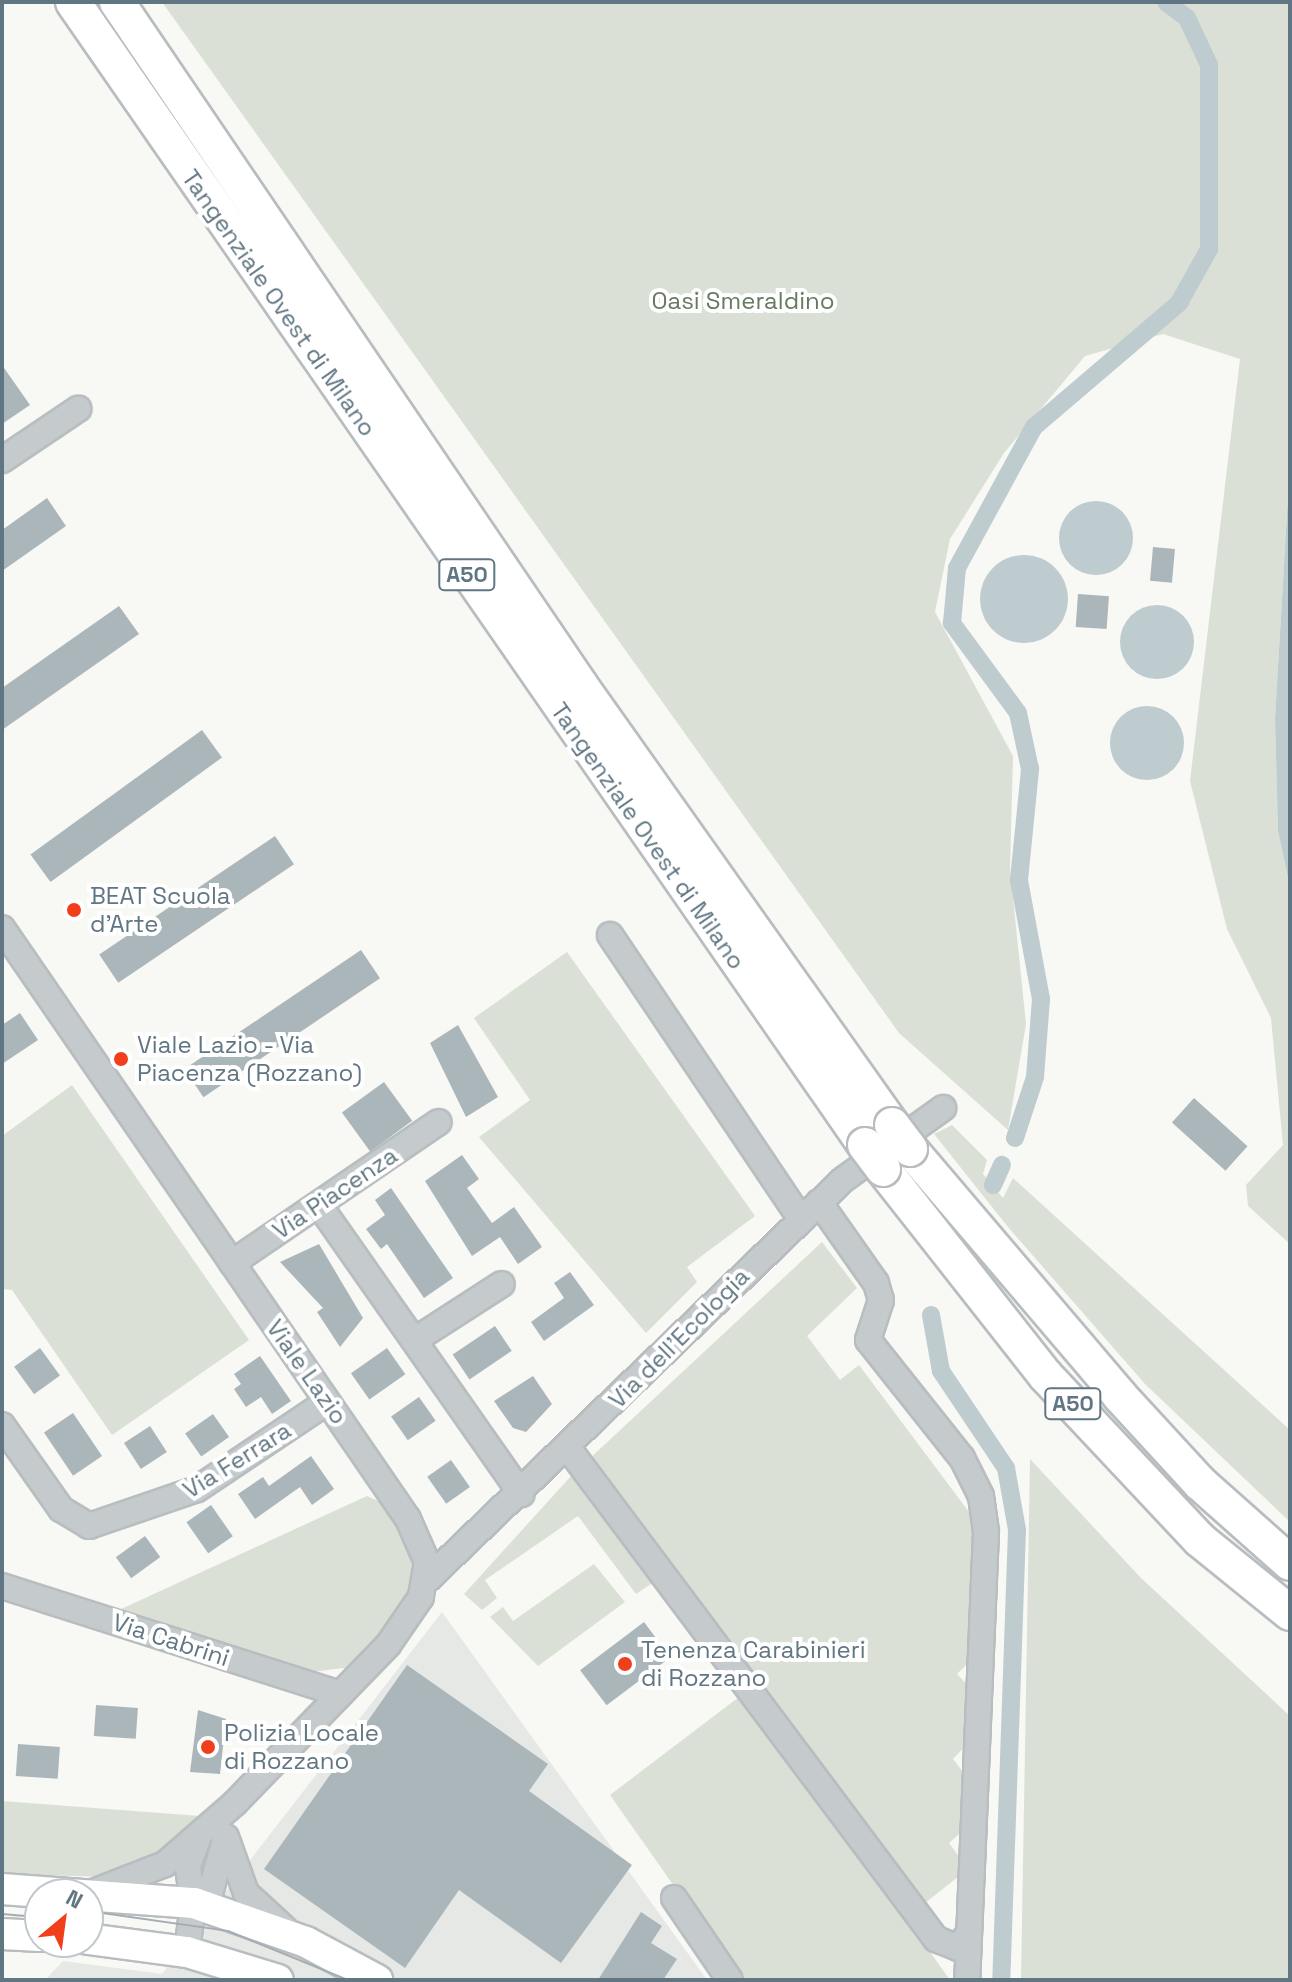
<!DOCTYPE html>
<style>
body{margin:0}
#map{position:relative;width:1292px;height:1982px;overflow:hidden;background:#f8f8f5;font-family:"Space Grotesk",sans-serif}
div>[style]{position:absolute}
.built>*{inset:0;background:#e6e8e6}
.green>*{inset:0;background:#dae0d5}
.water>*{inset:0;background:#becbcf}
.round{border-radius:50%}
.canal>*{height:18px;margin:-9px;padding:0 9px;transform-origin:9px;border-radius:9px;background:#becbcf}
.building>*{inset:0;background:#abb6ba;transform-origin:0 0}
.roads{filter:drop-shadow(2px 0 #b8bdc0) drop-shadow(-2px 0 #b8bdc0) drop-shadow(0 2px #b8bdc0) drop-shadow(0 -2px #b8bdc0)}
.minor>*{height:24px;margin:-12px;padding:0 12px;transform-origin:12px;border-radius:12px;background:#c5cacd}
.major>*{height:30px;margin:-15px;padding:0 15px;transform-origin:15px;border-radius:15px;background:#fff}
.highway>*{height:34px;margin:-17px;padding:0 17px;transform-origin:17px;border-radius:17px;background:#fff}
.tram>*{height:2px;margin:-1px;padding:0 1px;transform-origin:1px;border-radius:1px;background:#a5adb2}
.bridges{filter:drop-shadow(2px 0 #b9bdc0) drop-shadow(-2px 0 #b9bdc0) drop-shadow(0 2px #b9bdc0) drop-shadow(0 -2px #b9bdc0)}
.highway-bridge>*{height:34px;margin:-17px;padding:0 17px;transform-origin:17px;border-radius:17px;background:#fff}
.dots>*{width:22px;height:22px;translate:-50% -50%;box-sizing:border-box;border:4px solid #fff;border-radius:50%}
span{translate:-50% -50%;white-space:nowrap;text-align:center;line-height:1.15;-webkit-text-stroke:8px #fff;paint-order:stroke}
.shield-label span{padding:2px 6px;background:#fff;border:2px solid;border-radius:6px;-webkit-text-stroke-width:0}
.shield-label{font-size:22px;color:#607682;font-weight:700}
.park-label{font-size:24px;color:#667a60}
.street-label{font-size:24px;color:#607682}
.poi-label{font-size:24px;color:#607682}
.left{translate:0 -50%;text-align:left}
.frame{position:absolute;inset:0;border:4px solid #607682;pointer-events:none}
.north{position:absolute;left:24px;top:1878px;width:80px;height:80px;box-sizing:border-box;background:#fff;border:2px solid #bfc8cd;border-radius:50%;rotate:29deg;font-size:22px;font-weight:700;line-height:32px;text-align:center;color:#607682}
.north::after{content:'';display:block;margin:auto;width:28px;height:36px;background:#f23f1b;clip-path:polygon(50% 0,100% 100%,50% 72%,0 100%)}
</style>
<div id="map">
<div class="built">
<i style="clip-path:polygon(442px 1612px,707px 1980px,45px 1980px,63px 1961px,162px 1974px)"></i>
</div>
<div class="green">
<i style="clip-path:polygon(162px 2px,1290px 2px,1290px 462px,1275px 719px,1278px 831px,1290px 887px,1290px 1244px,1248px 1206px,1246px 1185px,1283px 1145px,1271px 1018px,1227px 929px,1190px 781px,1240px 359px,1163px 334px,1085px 356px,1004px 453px,950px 539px,935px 612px,1013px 756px,1010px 869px,1026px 1024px,1008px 1130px,899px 1033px)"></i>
<i style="clip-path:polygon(567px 952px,755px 1216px,687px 1267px,697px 1282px,646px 1333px,479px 1137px,530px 1100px,474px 1018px)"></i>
<i style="clip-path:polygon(72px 1085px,249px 1340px,112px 1435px,12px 1290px,2px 1289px,2px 1136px)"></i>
<i style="clip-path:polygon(952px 1125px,987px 1160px,983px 1174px,1003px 1198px,1013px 1178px,1290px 1430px,1290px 1522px,1145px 1384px,1008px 1227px,934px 1134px)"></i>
<i style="clip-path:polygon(822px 1242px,857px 1288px,807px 1336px,840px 1380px,859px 1365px,975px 1520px,976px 1655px,957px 1674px,972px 1690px,971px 1740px,953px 1759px,970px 1781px,969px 1825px,949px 1843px,968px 1869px,906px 1918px,950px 1980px,740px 1980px,610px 1795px,739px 1697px,654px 1582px,636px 1594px,578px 1516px,485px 1580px,497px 1598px,482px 1610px,464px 1594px,572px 1475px)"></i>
<i style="clip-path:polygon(1030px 1459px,1141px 1578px,1290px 1716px,1290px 1980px,1021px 1980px)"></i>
<i style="clip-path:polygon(367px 1496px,383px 1503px,406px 1536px,415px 1578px,402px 1606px,352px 1667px,311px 1672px,119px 1610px)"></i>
<i style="clip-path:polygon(594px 1564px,625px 1602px,538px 1666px,490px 1617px,503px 1607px,513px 1621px)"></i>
<i style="clip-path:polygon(2px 1801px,200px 1816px,160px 1854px,111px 1877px,2px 1874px)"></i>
</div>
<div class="water">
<i style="clip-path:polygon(1290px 462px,1290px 887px,1278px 831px,1275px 719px)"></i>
<i class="round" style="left:1059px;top:501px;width:74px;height:74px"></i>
<i class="round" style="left:980px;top:555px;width:88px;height:88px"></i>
<i class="round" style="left:1120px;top:605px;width:74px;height:74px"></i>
<i class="round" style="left:1110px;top:706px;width:74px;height:74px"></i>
</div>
<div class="canal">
<i style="left:1015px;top:1138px;width:64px;rotate:-71.8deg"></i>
<i style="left:1035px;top:1077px;width:78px;rotate:-85.6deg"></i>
<i style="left:1041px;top:999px;width:121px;rotate:-100.5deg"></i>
<i style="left:1019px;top:880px;width:112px;rotate:-84.3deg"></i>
<i style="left:1030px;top:769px;width:57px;rotate:-102.1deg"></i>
<i style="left:1018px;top:713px;width:112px;rotate:-126.3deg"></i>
<i style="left:952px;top:623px;width:55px;rotate:-84.8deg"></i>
<i style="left:957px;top:568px;width:161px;rotate:-61.4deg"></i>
<i style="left:1034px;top:427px;width:191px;rotate:-40.5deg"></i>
<i style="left:1179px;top:303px;width:62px;rotate:-60.9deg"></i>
<i style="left:1209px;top:249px;width:184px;rotate:-90deg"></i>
<i style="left:1209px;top:65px;width:52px;rotate:-115.1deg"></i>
<i style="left:1187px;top:18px;width:26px;rotate:-143deg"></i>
<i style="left:993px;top:1185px;width:22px;rotate:-66deg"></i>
<i style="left:931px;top:1315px;width:57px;rotate:79.9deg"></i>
<i style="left:941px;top:1371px;width:117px;rotate:56.2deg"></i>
<i style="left:1006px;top:1468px;width:63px;rotate:79.9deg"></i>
<i style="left:1017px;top:1530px;width:450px;rotate:92deg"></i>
</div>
<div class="building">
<i style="clip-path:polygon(2px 365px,30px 405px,2px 424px)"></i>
<i style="clip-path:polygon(47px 498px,66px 526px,2px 571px,2px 530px)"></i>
<i style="left:1153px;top:547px;width:22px;height:34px;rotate:5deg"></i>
<i style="left:1078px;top:594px;width:31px;height:33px;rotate:4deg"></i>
<i style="clip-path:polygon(119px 606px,139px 634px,2px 730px,2px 688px)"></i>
<i style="left:202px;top:730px;width:34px;height:212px;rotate:54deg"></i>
<i style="left:275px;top:836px;width:34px;height:212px;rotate:56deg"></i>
<i style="left:361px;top:950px;width:34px;height:213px;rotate:56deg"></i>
<i style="clip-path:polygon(20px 1013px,38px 1040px,2px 1064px,2px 1025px)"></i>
<i style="clip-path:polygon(458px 1025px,498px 1097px,466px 1117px,430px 1043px)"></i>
<i style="left:384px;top:1082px;width:48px;height:52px;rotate:54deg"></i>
<i style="left:1194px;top:1098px;width:72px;height:33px;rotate:42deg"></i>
<i style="clip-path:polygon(462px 1155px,479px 1179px,467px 1188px,492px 1223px,514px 1207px,542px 1247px,518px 1264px,500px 1237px,472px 1256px,425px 1181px)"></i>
<i style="clip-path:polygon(391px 1188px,453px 1278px,424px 1298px,387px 1244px,381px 1249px,366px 1229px,385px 1215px,375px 1200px)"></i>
<i style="clip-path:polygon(319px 1244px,363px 1318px,340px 1347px,317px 1312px,323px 1308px,280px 1262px)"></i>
<i style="clip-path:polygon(570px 1272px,594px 1305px,544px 1341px,531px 1322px,564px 1298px,554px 1283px)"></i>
<i style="left:495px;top:1326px;width:30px;height:51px;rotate:56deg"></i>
<i style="left:40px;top:1348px;width:34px;height:32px;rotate:54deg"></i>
<i style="left:387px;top:1348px;width:32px;height:44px;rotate:55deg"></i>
<i style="clip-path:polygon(260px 1356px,291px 1401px,272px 1414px,261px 1397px,246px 1407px,234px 1389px,241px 1384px,234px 1374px)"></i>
<i style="clip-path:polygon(533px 1376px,552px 1404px,526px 1432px,513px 1428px,494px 1401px)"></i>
<i style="left:419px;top:1397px;width:29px;height:34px;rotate:55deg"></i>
<i style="left:73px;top:1413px;width:52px;height:35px;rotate:56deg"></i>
<i style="left:213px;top:1414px;width:28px;height:34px;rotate:55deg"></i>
<i style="left:150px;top:1426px;width:31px;height:31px;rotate:57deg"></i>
<i style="clip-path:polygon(311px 1456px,334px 1489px,312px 1505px,300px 1487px,255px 1519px,238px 1494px,263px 1477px,269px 1486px)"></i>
<i style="left:451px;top:1460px;width:33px;height:29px;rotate:55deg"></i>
<i style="left:211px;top:1505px;width:38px;height:30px;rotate:55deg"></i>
<i style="left:145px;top:1536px;width:26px;height:36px;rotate:54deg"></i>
<i style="left:644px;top:1622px;width:44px;height:80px;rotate:53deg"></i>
<i style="clip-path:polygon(407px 1665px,548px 1764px,529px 1791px,632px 1865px,561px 1963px,459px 1890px,405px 1968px,264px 1869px)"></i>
<i style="left:96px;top:1705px;width:42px;height:31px;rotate:4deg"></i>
<i style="clip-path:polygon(198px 1710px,226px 1719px,220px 1774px,190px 1772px)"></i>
<i style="left:18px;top:1744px;width:42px;height:32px;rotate:4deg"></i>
<i style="clip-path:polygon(641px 1912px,662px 1926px,651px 1943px,677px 1959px,663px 1980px,598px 1980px)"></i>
</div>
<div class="roads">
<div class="minor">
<i style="left:2px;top:460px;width:92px;rotate:-33.9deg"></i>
<i style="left:2px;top:928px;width:717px;rotate:55.51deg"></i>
<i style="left:408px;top:1519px;width:47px;rotate:66.2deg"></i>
<i style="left:427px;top:1562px;width:36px;rotate:100deg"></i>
<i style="left:421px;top:1597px;width:58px;rotate:124.5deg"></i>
<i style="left:388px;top:1645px;width:220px;rotate:134.1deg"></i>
<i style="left:235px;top:1803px;width:93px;rotate:138.9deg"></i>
<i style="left:165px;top:1864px;width:77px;rotate:158.7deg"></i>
<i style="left:610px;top:935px;width:342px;rotate:56.1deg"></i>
<i style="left:819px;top:1202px;width:99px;rotate:54.9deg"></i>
<i style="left:876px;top:1283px;width:18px;rotate:74deg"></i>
<i style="left:881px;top:1300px;width:42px;rotate:108deg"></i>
<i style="left:868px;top:1340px;width:151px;rotate:51.5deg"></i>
<i style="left:962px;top:1458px;width:42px;rotate:63.4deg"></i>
<i style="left:981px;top:1496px;width:36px;rotate:82deg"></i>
<i style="left:986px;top:1532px;width:448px;rotate:92.4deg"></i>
<i style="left:319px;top:1205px;width:353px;rotate:55deg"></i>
<i style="left:232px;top:1263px;width:250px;rotate:-34.3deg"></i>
<i style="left:415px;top:1340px;width:103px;rotate:-32.8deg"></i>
<i style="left:2px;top:1425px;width:103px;rotate:54.9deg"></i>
<i style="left:61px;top:1509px;width:33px;rotate:31deg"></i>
<i style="left:89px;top:1526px;width:114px;rotate:-18.9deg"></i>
<i style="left:197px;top:1489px;width:156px;rotate:-33.8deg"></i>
<i style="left:568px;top:1448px;width:614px;rotate:53.15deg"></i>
<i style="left:936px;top:1939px;width:24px;rotate:22deg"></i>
<i style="left:958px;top:1948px;width:17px;rotate:-54deg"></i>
<i style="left:426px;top:1581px;width:580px;rotate:-43.88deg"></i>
<i style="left:844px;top:1179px;width:122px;rotate:-35.6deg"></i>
<i style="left:2px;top:1586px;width:355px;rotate:17.7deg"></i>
<i style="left:226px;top:1837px;width:59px;rotate:70.3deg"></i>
<i style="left:246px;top:1893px;width:53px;rotate:42.7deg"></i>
<i style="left:674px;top:1898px;width:99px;rotate:55.7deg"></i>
<i style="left:193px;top:1903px;width:22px;rotate:-36deg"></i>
<i style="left:211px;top:1890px;width:52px;rotate:-74.4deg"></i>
<i style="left:187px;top:1952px;width:49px;rotate:-83deg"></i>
<i style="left:193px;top:1903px;width:37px;rotate:-98deg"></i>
<i style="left:188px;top:1866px;width:29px;rotate:-70deg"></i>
</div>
<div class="major">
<i style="left:2px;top:1889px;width:193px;rotate:4.2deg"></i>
<i style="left:194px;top:1903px;width:119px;rotate:19.2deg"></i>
<i style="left:306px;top:1942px;width:81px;rotate:28.2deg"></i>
<i style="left:2px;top:1934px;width:38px;rotate:3deg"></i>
<i style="left:88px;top:1939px;width:100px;rotate:7.5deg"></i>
<i style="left:187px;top:1952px;width:95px;rotate:17.1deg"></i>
</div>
<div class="highway">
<i style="left:73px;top:2px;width:1391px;rotate:55.28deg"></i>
<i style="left:117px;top:2px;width:827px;rotate:55.85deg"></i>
<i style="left:581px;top:686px;width:538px;rotate:54.69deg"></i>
<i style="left:910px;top:1149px;width:324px;rotate:49.6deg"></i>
<i style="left:1120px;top:1396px;width:118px;rotate:47.4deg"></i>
<i style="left:1200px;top:1483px;width:120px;rotate:41.6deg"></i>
<i style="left:883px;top:1169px;width:262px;rotate:51.8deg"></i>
<i style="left:1045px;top:1375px;width:226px;rotate:46.8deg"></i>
<i style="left:1200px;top:1540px;width:116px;rotate:39deg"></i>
</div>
</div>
<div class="tram">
<i style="left:88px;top:1911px;width:141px;rotate:8.1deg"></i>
<i style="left:228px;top:1931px;width:130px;rotate:22.2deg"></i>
<i style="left:2px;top:1914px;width:38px;rotate:5deg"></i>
</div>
<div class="bridges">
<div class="highway-bridge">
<i style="left:892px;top:1125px;width:30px;rotate:53deg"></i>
<i style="left:865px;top:1145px;width:30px;rotate:53deg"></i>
</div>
</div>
<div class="dots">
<i style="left:74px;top:910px;background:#f23f1b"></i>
<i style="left:121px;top:1059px;background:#f23f1b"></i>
<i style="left:625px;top:1664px;background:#f23f1b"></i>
<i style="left:208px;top:1747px;background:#f23f1b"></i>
</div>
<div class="shield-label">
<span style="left:467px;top:575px">A50</span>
<span style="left:1073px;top:1404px">A50</span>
</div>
<div class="park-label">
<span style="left:743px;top:301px">Oasi Smeraldino</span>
</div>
<div class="street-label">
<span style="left:279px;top:303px;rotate:55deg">Tangenziale Ovest di Milano</span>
<span style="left:648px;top:836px;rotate:55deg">Tangenziale Ovest di Milano</span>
<span style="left:335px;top:1193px;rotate:-34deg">Via Piacenza</span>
<span style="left:679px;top:1338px;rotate:-45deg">Via dell'Ecologia</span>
<span style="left:307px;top:1372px;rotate:55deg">Viale Lazio</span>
<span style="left:237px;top:1460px;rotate:-32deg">Via Ferrara</span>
<span style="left:171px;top:1640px;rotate:18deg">Via Cabrini</span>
</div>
<div class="poi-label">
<span class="left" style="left:90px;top:910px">BEAT Scuola<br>d'Arte</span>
<span class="left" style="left:137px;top:1059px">Viale Lazio - Via<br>Piacenza (Rozzano)</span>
<span class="left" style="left:641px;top:1664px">Tenenza Carabinieri<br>di Rozzano</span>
<span class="left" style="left:224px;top:1747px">Polizia Locale<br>di Rozzano</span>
</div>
<div class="frame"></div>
<div class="north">N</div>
</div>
